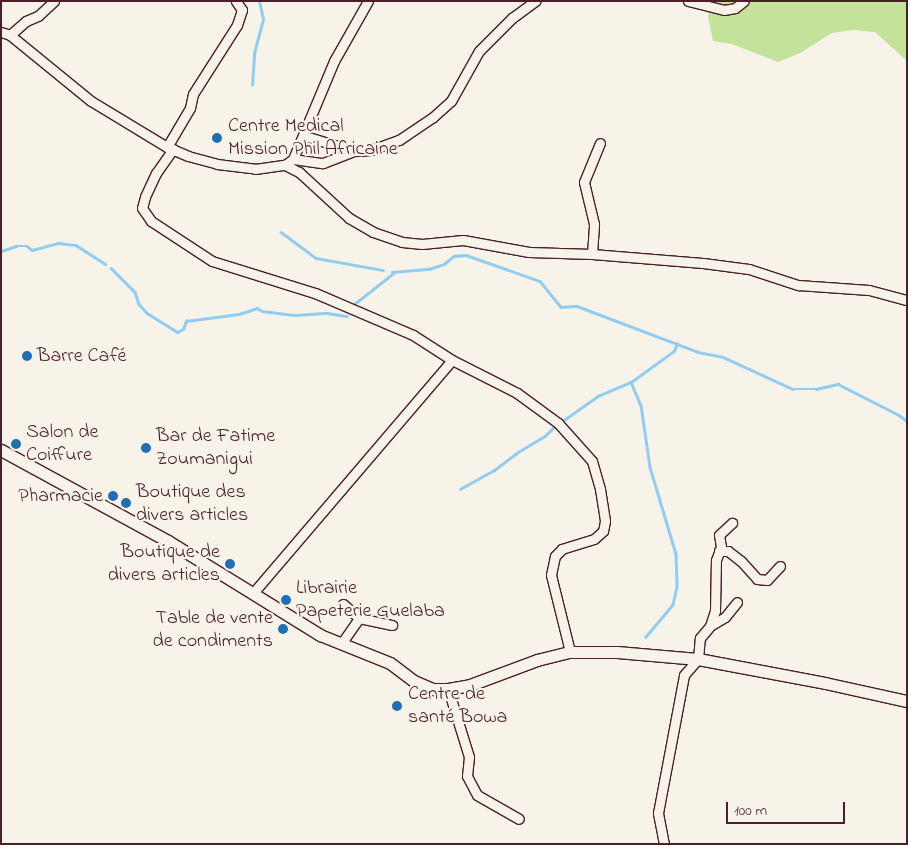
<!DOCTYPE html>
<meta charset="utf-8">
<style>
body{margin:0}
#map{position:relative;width:908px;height:845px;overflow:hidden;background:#f7f3e8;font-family:"Indie Flower",sans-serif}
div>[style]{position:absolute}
.green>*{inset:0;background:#c3e29a}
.stream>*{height:2.5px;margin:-1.25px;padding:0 1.25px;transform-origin:1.25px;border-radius:1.25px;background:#91cdf2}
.roads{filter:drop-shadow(1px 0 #4a1f2b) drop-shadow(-1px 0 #4a1f2b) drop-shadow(0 1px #4a1f2b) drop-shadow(0 -1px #4a1f2b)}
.street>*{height:9px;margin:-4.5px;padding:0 4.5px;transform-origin:4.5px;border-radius:4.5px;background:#f7f3e8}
.secondary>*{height:11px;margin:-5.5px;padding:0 5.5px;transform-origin:5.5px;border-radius:5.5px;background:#f7f3e8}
.dots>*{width:14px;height:14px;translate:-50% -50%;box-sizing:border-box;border:2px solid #f7f3e8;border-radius:50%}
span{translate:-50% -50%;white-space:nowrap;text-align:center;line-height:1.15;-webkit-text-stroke:4.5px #f7f3e8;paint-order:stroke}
.poi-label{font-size:20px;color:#4a1f2b}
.left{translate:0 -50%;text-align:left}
.right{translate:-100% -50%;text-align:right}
.frame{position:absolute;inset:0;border:2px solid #4a1f2b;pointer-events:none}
.scale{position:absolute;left:726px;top:802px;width:119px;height:22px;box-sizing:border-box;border:2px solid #4a1f2b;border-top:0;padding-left:6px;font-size:15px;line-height:18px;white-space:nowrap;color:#4a1f2b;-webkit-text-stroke:4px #f7f3e8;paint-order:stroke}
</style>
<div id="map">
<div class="green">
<i style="clip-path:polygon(710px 1px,907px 1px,907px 61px,875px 32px,853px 30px,832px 33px,800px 53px,778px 62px,732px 44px,713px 41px,708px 17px)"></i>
</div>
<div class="stream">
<i style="left:252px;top:85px;width:32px;rotate:-86deg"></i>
<i style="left:254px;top:53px;width:35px;rotate:-75deg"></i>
<i style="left:263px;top:19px;width:18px;rotate:-103deg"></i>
<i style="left:281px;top:232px;width:44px;rotate:36.6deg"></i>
<i style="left:316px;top:258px;width:68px;rotate:10.2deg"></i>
<i style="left:1px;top:251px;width:16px;rotate:-18deg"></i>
<i style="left:16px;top:246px;width:11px"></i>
<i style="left:27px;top:246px;width:6px;rotate:39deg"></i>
<i style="left:32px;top:250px;width:28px;rotate:-15deg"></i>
<i style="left:59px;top:243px;width:17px;rotate:7deg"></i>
<i style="left:76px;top:245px;width:35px;rotate:33deg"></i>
<i style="left:111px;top:268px;width:34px;rotate:45deg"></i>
<i style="left:135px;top:292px;width:13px;rotate:72deg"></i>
<i style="left:139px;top:304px;width:12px;rotate:48deg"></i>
<i style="left:147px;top:313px;width:36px;rotate:32deg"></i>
<i style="left:177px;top:332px;width:7px;rotate:-27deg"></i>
<i style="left:183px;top:329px;width:9px;rotate:-69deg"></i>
<i style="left:186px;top:321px;width:53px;rotate:-7.5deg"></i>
<i style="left:239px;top:314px;width:19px;rotate:-18deg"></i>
<i style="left:257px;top:308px;width:6px;rotate:31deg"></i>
<i style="left:262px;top:311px;width:34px;rotate:7deg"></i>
<i style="left:296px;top:315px;width:31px;rotate:-4deg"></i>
<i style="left:327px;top:313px;width:20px;rotate:9deg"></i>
<i style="left:392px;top:272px;width:37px;rotate:-5deg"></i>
<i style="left:429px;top:269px;width:16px;rotate:-18deg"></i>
<i style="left:444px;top:264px;width:13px;rotate:-39deg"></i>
<i style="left:454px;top:256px;width:12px;rotate:-5deg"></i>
<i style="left:466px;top:255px;width:78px;rotate:19.4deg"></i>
<i style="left:540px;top:281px;width:33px;rotate:51deg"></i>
<i style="left:561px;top:307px;width:16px;rotate:-4deg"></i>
<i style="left:577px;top:306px;width:129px;rotate:20.8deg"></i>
<i style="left:698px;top:352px;width:25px;rotate:11deg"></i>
<i style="left:723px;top:357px;width:77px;rotate:24.6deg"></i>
<i style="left:793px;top:389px;width:23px"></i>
<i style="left:816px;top:389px;width:23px;rotate:-13deg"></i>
<i style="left:838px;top:384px;width:68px;rotate:26.9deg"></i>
<i style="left:899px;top:415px;width:10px;rotate:37deg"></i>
<i style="left:353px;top:305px;width:53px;rotate:-38.2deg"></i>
<i style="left:631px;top:382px;width:25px;rotate:67deg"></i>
<i style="left:641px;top:405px;width:63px;rotate:81.7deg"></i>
<i style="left:650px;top:467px;width:91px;rotate:73.4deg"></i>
<i style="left:676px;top:554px;width:33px;rotate:88deg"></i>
<i style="left:677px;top:587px;width:18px;rotate:103deg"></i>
<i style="left:673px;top:605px;width:42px;rotate:130.2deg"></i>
<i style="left:561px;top:422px;width:45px;rotate:-35.1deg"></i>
<i style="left:598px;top:396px;width:36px;rotate:-23deg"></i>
<i style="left:631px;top:382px;width:53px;rotate:-35.8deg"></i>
<i style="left:674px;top:351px;width:8px;rotate:-67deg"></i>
<i style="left:460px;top:489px;width:38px;rotate:-29deg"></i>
<i style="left:493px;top:471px;width:31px;rotate:-37deg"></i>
<i style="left:518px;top:452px;width:31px;rotate:-31deg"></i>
<i style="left:545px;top:436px;width:16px;rotate:-45deg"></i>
</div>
<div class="roads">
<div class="street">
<i style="left:688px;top:1px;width:37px;rotate:14deg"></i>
<i style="left:724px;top:10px;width:11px;rotate:-10deg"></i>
<i style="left:735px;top:8px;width:11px;rotate:-38deg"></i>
<i style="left:1px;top:32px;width:9px;rotate:18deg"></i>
<i style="left:10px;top:35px;width:104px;rotate:39.2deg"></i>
<i style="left:91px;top:101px;width:89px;rotate:31.2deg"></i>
<i style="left:167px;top:147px;width:23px;rotate:23deg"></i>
<i style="left:188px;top:156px;width:30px;rotate:15deg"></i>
<i style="left:217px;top:164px;width:38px;rotate:7deg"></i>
<i style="left:255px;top:169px;width:30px;rotate:-8deg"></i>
<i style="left:285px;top:165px;width:10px;rotate:-37deg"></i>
<i style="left:293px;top:159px;width:106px;rotate:-67.3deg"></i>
<i style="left:334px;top:61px;width:69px;rotate:-60.5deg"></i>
<i style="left:10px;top:35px;width:21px;rotate:-41deg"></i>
<i style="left:26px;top:21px;width:13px;rotate:-23deg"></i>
<i style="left:38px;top:16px;width:22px;rotate:-43deg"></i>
<i style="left:305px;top:136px;width:51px;rotate:17deg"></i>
<i style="left:167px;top:147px;width:45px;rotate:-59.5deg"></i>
<i style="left:190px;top:108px;width:14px;rotate:-78deg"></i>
<i style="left:193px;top:94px;width:82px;rotate:-57.5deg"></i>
<i style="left:237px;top:25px;width:16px;rotate:-72deg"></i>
<i style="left:242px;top:10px;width:11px;rotate:-124deg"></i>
<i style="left:173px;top:149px;width:29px;rotate:125deg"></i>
<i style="left:156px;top:173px;width:26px;rotate:115deg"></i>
<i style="left:145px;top:197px;width:11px;rotate:105deg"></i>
<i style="left:142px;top:208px;width:16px;rotate:55deg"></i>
<i style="left:151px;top:221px;width:73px;rotate:33.3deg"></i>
<i style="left:212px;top:261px;width:108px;rotate:17.3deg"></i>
<i style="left:315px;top:293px;width:107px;rotate:23.2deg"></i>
<i style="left:413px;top:335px;width:46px;rotate:32.7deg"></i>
<i style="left:452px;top:360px;width:73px;rotate:26.9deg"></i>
<i style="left:517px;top:393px;width:51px;rotate:36.2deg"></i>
<i style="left:558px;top:423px;width:51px;rotate:48.2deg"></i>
<i style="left:592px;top:461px;width:29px;rotate:74deg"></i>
<i style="left:600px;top:489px;width:32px;rotate:81deg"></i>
<i style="left:605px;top:521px;width:10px;rotate:101deg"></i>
<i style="left:603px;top:531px;width:12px;rotate:138deg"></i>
<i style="left:594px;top:539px;width:34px;rotate:163deg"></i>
<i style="left:562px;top:549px;width:10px;rotate:135deg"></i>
<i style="left:555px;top:556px;width:19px;rotate:102deg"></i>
<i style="left:551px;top:575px;width:79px;rotate:76.1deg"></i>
<i style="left:293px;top:159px;width:30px;rotate:8deg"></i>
<i style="left:323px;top:163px;width:33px;rotate:-21deg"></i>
<i style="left:354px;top:151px;width:17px;rotate:-3deg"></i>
<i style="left:371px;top:150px;width:30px;rotate:-20deg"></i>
<i style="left:399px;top:140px;width:40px;rotate:-34deg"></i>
<i style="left:432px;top:118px;width:25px;rotate:-42deg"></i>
<i style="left:451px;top:101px;width:57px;rotate:-60.8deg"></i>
<i style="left:479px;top:51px;width:47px;rotate:-45deg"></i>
<i style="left:512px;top:18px;width:29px;rotate:-36deg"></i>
<i style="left:285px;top:165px;width:16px;rotate:27deg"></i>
<i style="left:299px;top:172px;width:68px;rotate:42.6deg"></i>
<i style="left:349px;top:218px;width:28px;rotate:30deg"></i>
<i style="left:373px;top:232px;width:31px;rotate:19deg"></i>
<i style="left:402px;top:242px;width:20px;rotate:6deg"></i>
<i style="left:422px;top:244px;width:41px;rotate:-5.6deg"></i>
<i style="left:463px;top:240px;width:67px;rotate:10.3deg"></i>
<i style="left:529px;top:252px;width:63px;rotate:1.8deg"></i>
<i style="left:592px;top:254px;width:111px;rotate:4.6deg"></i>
<i style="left:703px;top:263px;width:46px;rotate:7.4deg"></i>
<i style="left:749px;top:269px;width:52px;rotate:18.1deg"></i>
<i style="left:798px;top:285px;width:71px;rotate:4deg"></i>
<i style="left:869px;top:290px;width:39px;rotate:15deg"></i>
<i style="left:592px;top:254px;width:30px;rotate:-86deg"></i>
<i style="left:594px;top:224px;width:43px;rotate:-103.4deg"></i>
<i style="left:584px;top:182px;width:42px;rotate:-67.7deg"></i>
<i style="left:719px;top:551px;width:9px"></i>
<i style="left:728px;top:551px;width:16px;rotate:38deg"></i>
<i style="left:741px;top:561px;width:24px;rotate:48deg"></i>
<i style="left:757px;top:579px;width:10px;rotate:6deg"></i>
<i style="left:767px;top:580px;width:19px;rotate:-47deg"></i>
<i style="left:253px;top:593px;width:306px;rotate:-49.5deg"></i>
<i style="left:343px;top:604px;width:21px;rotate:41deg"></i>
<i style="left:359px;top:618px;width:34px;rotate:12deg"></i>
<i style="left:710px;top:626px;width:17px;rotate:-31deg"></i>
<i style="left:725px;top:617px;width:19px;rotate:-51deg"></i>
<i style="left:341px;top:644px;width:32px;rotate:-55deg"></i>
<i style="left:448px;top:689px;width:71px;rotate:72.8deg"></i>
<i style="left:469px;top:757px;width:19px;rotate:96deg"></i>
<i style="left:467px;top:776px;width:21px;rotate:62deg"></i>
<i style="left:477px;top:795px;width:48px;rotate:29.7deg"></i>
<i style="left:664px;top:844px;width:32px;rotate:-101deg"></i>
<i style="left:658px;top:813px;width:140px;rotate:-79.3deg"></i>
<i style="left:684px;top:675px;width:21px;rotate:-49deg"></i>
<i style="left:698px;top:659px;width:21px;rotate:-85deg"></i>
<i style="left:700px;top:638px;width:16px;rotate:-50deg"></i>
<i style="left:710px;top:626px;width:16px;rotate:-72deg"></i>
<i style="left:715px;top:611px;width:51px;rotate:-88.9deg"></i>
<i style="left:716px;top:560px;width:14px;rotate:-69deg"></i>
<i style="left:721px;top:547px;width:12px;rotate:-99deg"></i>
<i style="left:719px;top:535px;width:18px;rotate:-43deg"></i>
</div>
<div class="secondary">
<i style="left:1px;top:450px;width:190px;rotate:28.6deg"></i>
<i style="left:168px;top:541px;width:179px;rotate:31.7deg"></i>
<i style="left:320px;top:635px;width:75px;rotate:21.8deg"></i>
<i style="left:390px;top:663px;width:30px;rotate:37deg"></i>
<i style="left:414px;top:681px;width:21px;rotate:23deg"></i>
<i style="left:433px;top:689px;width:15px"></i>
<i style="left:448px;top:689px;width:22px;rotate:-10deg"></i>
<i style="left:470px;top:685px;width:72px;rotate:-20.5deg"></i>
<i style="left:537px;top:660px;width:34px;rotate:-14deg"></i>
<i style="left:570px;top:652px;width:47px"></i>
<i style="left:617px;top:652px;width:81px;rotate:4.9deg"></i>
<i style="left:698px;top:659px;width:129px;rotate:10.7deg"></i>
<i style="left:825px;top:683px;width:84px;rotate:12.4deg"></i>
</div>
</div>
<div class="dots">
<i style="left:217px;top:138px;background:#1f6fb2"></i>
<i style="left:27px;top:356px;background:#1f6fb2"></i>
<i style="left:16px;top:444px;background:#1f6fb2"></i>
<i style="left:146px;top:448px;background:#1f6fb2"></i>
<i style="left:113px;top:496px;background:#1f6fb2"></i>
<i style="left:126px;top:503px;background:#1f6fb2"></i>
<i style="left:230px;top:564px;background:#1f6fb2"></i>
<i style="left:286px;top:600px;background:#1f6fb2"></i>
<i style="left:283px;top:629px;background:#1f6fb2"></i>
<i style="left:397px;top:706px;background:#1f6fb2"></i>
</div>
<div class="poi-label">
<span class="left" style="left:228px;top:138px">Centre Medical<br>Mission Phil Africaine</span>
<span class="left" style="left:37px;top:356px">Barre Café</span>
<span class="left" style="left:26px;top:444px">Salon de<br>Coiffure</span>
<span class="left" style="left:156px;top:448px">Bar de Fatime<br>Zoumanigui</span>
<span class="left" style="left:136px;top:504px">Boutique des<br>divers articles</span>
<span class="right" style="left:103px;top:496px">Pharmacie</span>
<span class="right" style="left:220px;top:564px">Boutique de<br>divers articles</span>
<span class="left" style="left:296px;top:600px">Librairie<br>Papeterie Guelaba</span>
<span class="right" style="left:273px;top:630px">Table de vente<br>de condiments</span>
<span class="left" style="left:408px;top:706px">Centre de<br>santé Bowa</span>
</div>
<div class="frame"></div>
<div class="scale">100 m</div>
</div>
